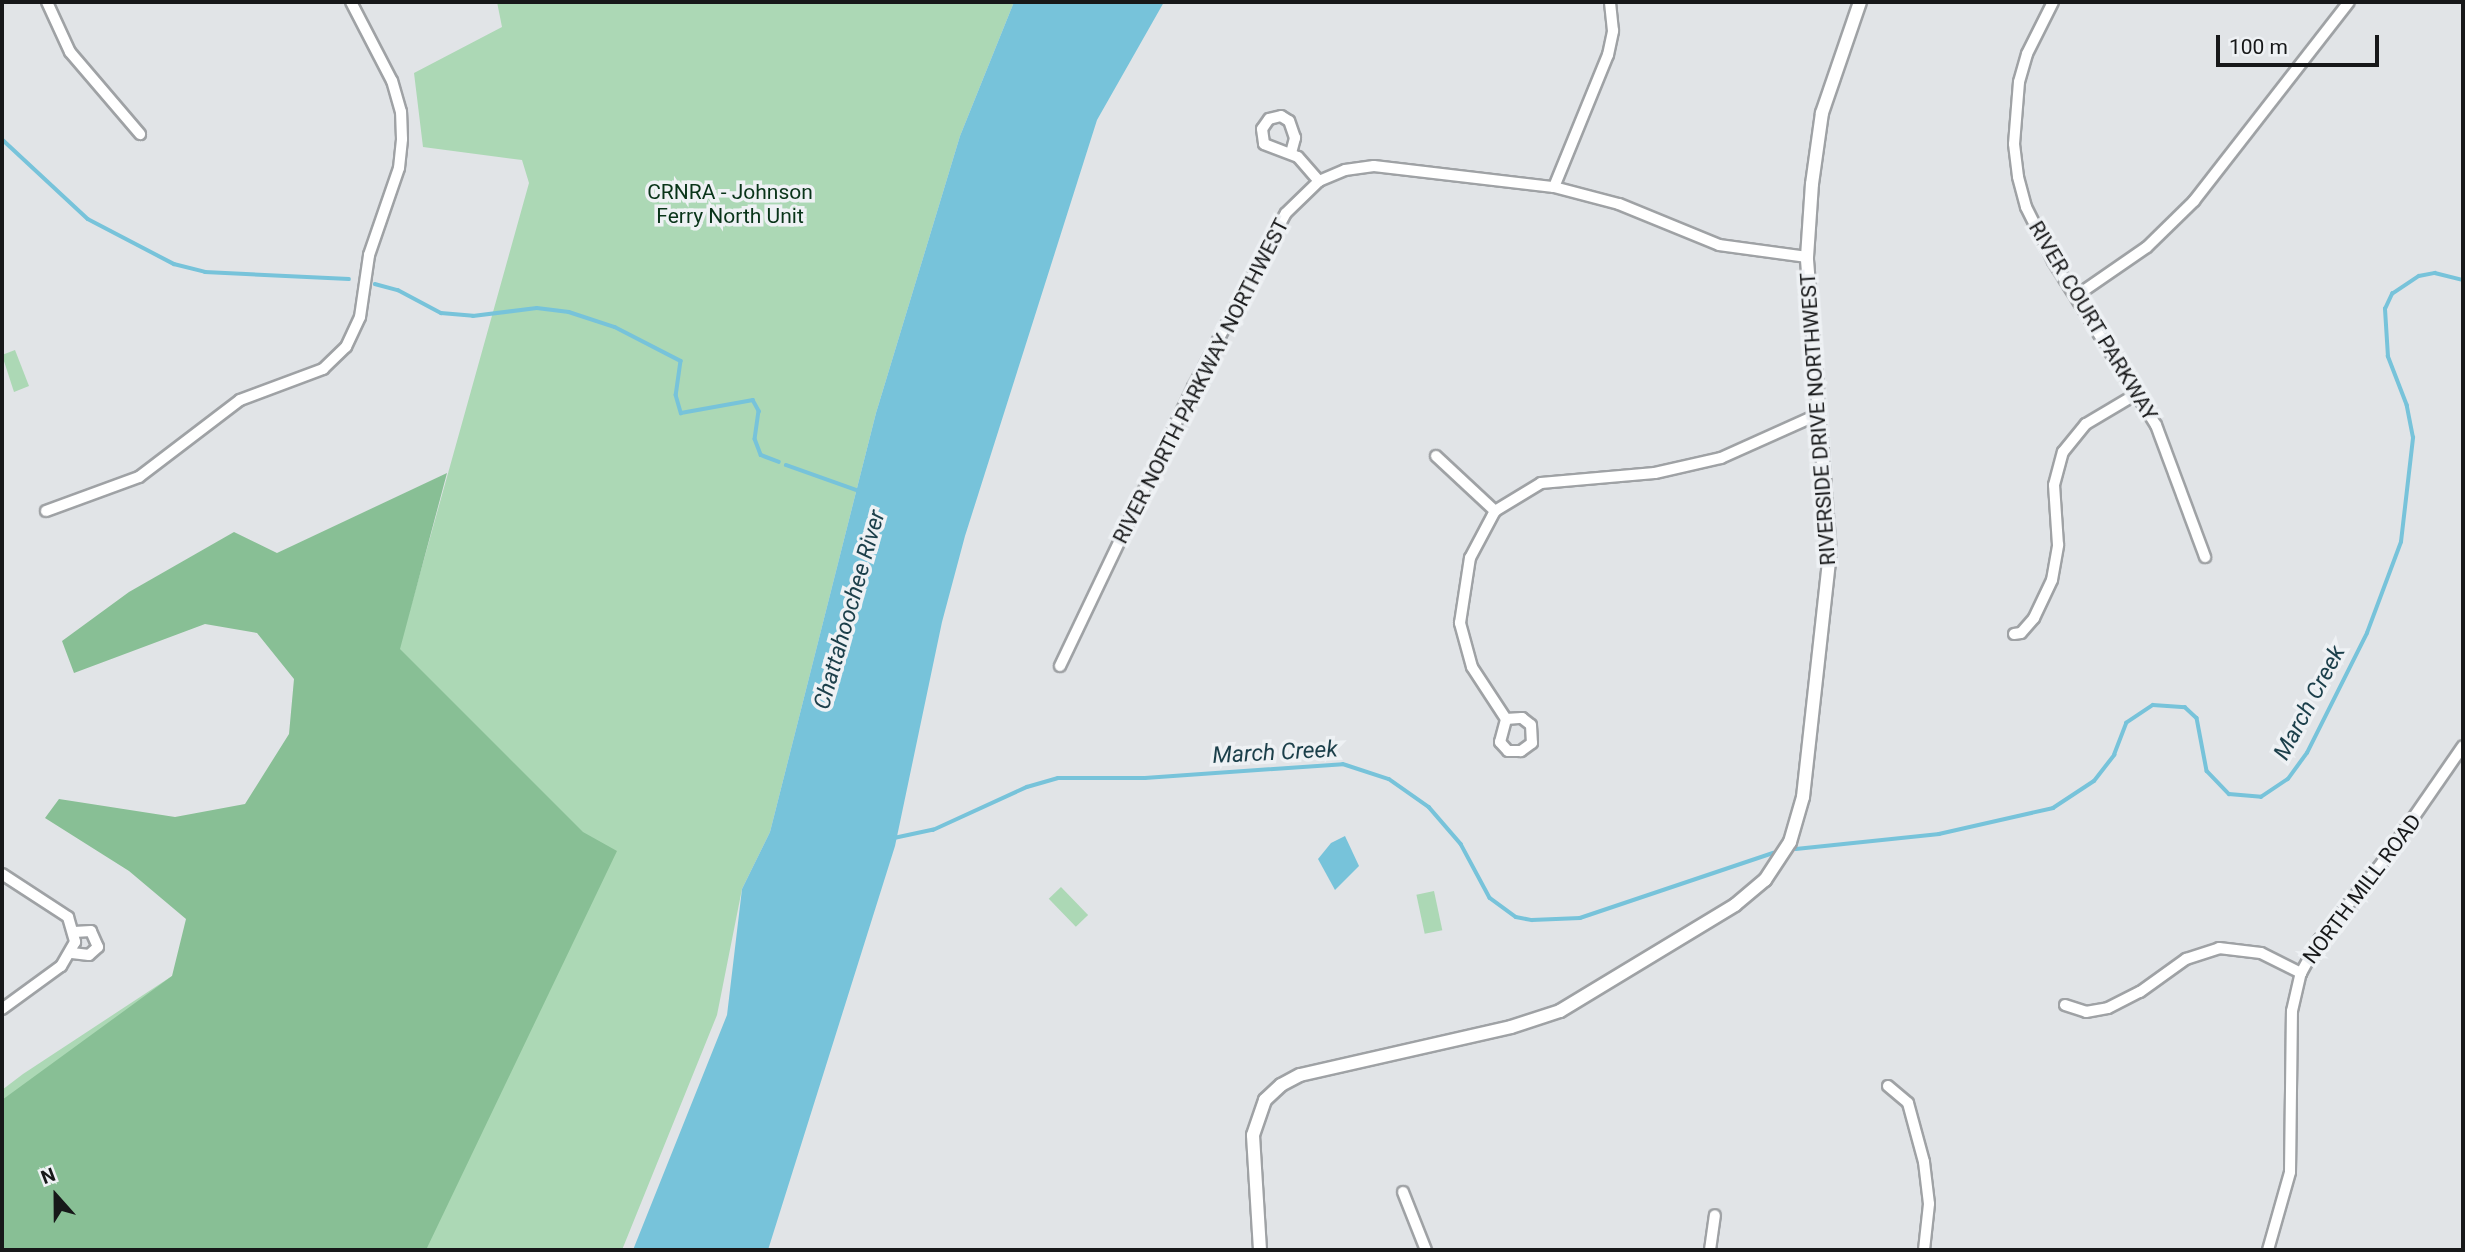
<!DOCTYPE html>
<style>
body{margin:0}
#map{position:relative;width:2465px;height:1252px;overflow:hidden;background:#e1e4e7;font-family:Roboto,sans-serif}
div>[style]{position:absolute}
.green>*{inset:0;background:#acd8b5;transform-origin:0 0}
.forest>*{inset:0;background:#88bf95}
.water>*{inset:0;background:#77c3da}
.stream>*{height:3.5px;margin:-1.75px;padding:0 1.75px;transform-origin:1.75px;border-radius:1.75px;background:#77c3da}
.roads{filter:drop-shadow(2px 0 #9fa2a5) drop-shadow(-2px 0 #9fa2a5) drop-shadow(0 2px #9fa2a5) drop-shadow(0 -2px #9fa2a5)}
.minor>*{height:10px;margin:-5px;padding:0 5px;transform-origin:5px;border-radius:5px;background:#fff}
.tertiary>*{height:12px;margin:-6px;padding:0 6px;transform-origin:6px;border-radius:6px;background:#fff}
span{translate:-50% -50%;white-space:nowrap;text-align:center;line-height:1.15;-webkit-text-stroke:7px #eef1f4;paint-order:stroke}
.park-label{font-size:21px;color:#093419}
.street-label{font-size:21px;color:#171819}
.water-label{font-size:23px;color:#1b3f4a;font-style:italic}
.frame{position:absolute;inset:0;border:4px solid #171819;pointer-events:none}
.north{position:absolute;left:21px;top:1161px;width:70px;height:70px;-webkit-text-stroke:5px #eef1f4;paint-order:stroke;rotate:339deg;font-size:19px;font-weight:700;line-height:28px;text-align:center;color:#171819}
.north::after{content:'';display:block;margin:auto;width:24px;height:32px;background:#171819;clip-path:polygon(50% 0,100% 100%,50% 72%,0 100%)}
.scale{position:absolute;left:2216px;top:35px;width:163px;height:32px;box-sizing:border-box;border:4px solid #171819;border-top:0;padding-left:9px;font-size:21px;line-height:24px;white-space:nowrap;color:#171819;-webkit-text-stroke:5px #eef1f4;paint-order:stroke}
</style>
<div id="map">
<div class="green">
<i style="clip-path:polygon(497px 2px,1014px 2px,960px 136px,876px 413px,770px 832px,742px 889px,717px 1015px,622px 1250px,2px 1250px,2px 1090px,23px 1074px,172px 976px,583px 833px,399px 649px,529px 183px,522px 160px,423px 147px,414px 73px,502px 27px)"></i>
<i style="clip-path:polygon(15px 350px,29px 386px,14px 392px,2px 355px)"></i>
<i style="left:1061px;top:887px;width:39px;height:17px;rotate:46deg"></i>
<i style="left:1434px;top:891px;width:40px;height:18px;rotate:78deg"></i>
</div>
<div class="forest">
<i style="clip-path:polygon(447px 473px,400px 649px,583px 832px,617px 851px,426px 1250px,2px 1250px,2px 1100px,172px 976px,186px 919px,129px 871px,45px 818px,59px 799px,175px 817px,245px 804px,289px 734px,294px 679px,257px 633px,205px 624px,74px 673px,62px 641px,129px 592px,234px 532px,277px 553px)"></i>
</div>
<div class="water">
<i style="clip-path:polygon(1014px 2px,1164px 2px,1097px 120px,965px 536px,942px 622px,895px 846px,768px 1250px,633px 1250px,727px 1015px,742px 889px,770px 832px,876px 413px,960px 136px)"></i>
<i style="clip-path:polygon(1345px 836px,1359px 866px,1335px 890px,1318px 859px,1331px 843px)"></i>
</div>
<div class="stream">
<i style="left:2px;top:139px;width:117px;rotate:42.9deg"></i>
<i style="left:88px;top:219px;width:97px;rotate:27.6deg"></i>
<i style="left:174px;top:264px;width:32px;rotate:14deg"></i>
<i style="left:205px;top:272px;width:144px;rotate:2.8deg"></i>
<i style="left:375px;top:284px;width:24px;rotate:15deg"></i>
<i style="left:398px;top:290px;width:49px;rotate:28.1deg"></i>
<i style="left:441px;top:313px;width:32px;rotate:5deg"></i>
<i style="left:473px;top:316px;width:64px;rotate:-7.1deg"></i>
<i style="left:537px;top:308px;width:32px;rotate:7deg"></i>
<i style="left:569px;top:312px;width:48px;rotate:18.1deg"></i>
<i style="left:615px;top:327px;width:74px;rotate:27.3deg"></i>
<i style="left:681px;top:361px;width:34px;rotate:98deg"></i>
<i style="left:676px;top:395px;width:19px;rotate:74deg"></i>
<i style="left:681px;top:413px;width:73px;rotate:-10.2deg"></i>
<i style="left:753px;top:400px;width:13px;rotate:61deg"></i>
<i style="left:759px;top:411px;width:28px;rotate:98deg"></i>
<i style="left:755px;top:439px;width:17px;rotate:69deg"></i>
<i style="left:761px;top:455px;width:19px;rotate:21deg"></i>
<i style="left:786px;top:465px;width:77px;rotate:19.6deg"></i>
<i style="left:894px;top:838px;width:40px;rotate:-12deg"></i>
<i style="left:933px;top:830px;width:103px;rotate:-24.6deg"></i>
<i style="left:1027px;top:787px;width:32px;rotate:-16deg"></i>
<i style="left:1058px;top:778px;width:87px"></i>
<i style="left:1145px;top:778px;width:198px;rotate:-4deg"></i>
<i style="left:1343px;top:764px;width:48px;rotate:18.1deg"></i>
<i style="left:1389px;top:779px;width:49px;rotate:35deg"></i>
<i style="left:1429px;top:807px;width:49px;rotate:49.1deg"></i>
<i style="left:1461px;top:844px;width:61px;rotate:61.8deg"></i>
<i style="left:1490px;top:898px;width:32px;rotate:36deg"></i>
<i style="left:1516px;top:917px;width:16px;rotate:11deg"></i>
<i style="left:1532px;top:920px;width:48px;rotate:-2.4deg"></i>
<i style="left:1580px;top:918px;width:204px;rotate:-18.6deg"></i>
<i style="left:1796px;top:849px;width:144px;rotate:-6deg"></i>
<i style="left:1939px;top:834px;width:117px;rotate:-12.8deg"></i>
<i style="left:2053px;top:808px;width:49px;rotate:-33.4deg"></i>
<i style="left:2094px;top:781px;width:33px;rotate:-52deg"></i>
<i style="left:2114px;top:755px;width:34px;rotate:-69deg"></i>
<i style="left:2126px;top:723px;width:32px;rotate:-34deg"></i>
<i style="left:2153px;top:705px;width:32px;rotate:4deg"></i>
<i style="left:2185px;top:707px;width:16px;rotate:43deg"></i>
<i style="left:2197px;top:718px;width:54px;rotate:79.3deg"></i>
<i style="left:2207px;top:771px;width:32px;rotate:46deg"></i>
<i style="left:2229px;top:794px;width:32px;rotate:5deg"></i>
<i style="left:2261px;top:797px;width:32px;rotate:-34deg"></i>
<i style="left:2288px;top:779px;width:32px;rotate:-54deg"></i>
<i style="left:2307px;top:753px;width:134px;rotate:-63.4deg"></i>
<i style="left:2367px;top:633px;width:97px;rotate:-69.5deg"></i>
<i style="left:2401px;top:542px;width:105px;rotate:-83.4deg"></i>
<i style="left:2413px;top:438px;width:33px;rotate:-101deg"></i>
<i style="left:2407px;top:406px;width:53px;rotate:-111.2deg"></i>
<i style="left:2388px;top:357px;width:48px;rotate:-93.6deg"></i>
<i style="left:2385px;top:309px;width:17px;rotate:-65deg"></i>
<i style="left:2392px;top:294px;width:32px;rotate:-34deg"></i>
<i style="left:2419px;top:276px;width:16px;rotate:-11deg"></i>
<i style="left:2435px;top:273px;width:29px;rotate:14deg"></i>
</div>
<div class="roads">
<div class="minor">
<i style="left:47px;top:2px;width:55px;rotate:65.3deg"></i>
<i style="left:70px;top:52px;width:108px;rotate:49.5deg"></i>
<i style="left:2053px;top:2px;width:58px;rotate:116.6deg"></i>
<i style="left:2027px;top:54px;width:29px;rotate:106deg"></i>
<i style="left:2019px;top:82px;width:62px;rotate:94.6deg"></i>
<i style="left:2014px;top:144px;width:33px;rotate:83deg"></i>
<i style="left:2018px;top:177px;width:31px;rotate:75deg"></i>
<i style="left:2026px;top:207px;width:60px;rotate:63.4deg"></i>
<i style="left:2053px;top:261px;width:194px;rotate:57.9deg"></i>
<i style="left:2156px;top:425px;width:141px;rotate:69.6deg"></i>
<i style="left:1291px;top:153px;width:16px;rotate:-75deg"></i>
<i style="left:1295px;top:138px;width:18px;rotate:-109deg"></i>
<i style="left:1289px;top:121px;width:9px;rotate:-148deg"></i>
<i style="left:1281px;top:116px;width:12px;rotate:166deg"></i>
<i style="left:1269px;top:119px;width:12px;rotate:125deg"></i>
<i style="left:1262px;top:129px;width:15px;rotate:82deg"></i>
<i style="left:1264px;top:144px;width:36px;rotate:21deg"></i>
<i style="left:1298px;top:157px;width:32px;rotate:49deg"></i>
<i style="left:1554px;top:187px;width:143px;rotate:-67.8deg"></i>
<i style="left:1608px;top:55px;width:25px;rotate:-78deg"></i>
<i style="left:1613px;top:31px;width:29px;rotate:-96deg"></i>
<i style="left:2076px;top:296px;width:86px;rotate:-34.6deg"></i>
<i style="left:2147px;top:247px;width:66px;rotate:-44.4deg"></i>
<i style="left:2194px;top:201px;width:252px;rotate:-52.1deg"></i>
<i style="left:1436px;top:456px;width:81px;rotate:43deg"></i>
<i style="left:46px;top:511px;width:99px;rotate:-20.1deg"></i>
<i style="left:139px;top:477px;width:127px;rotate:-37.3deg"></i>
<i style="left:240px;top:400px;width:89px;rotate:-20.5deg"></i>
<i style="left:323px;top:369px;width:32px;rotate:-44deg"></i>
<i style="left:346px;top:347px;width:33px;rotate:-65deg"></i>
<i style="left:360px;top:317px;width:63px;rotate:-81.7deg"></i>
<i style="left:369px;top:255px;width:92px;rotate:-71deg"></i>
<i style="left:399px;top:168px;width:29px;rotate:-84deg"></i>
<i style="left:402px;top:139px;width:27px;rotate:-92deg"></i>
<i style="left:401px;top:112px;width:32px;rotate:-106deg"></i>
<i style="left:392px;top:81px;width:89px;rotate:-117.4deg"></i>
<i style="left:2014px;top:634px;width:7px;rotate:-8deg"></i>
<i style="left:2021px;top:633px;width:20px;rotate:-49deg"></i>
<i style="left:2034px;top:618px;width:42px;rotate:-64.7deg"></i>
<i style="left:2052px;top:580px;width:36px;rotate:-80deg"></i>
<i style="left:2058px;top:545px;width:60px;rotate:-93.8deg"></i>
<i style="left:2054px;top:485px;width:34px;rotate:-75deg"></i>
<i style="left:2063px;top:452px;width:36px;rotate:-51deg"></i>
<i style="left:2086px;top:424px;width:61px;rotate:-30.8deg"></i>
<i style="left:1060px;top:666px;width:309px;rotate:-64.5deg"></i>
<i style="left:1193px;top:387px;width:197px;rotate:-61.9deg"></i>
<i style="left:1286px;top:213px;width:46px;rotate:-44.1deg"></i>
<i style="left:1319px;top:181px;width:28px;rotate:-23deg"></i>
<i style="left:1345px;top:170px;width:29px;rotate:-8deg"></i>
<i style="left:1374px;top:166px;width:181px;rotate:6.7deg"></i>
<i style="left:1554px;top:187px;width:67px;rotate:14.7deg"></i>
<i style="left:1619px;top:204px;width:108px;rotate:22.3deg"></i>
<i style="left:1719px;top:245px;width:89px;rotate:7.8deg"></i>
<i style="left:1506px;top:719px;width:16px;rotate:-4deg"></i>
<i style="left:1522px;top:718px;width:11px;rotate:38deg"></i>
<i style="left:1531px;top:725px;width:18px;rotate:87deg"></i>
<i style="left:1532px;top:743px;width:14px;rotate:144deg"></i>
<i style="left:1521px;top:751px;width:13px;rotate:180deg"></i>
<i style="left:1508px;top:751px;width:12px;rotate:-132deg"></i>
<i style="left:1500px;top:742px;width:24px;rotate:-75deg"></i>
<i style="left:1506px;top:719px;width:62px;rotate:-123.2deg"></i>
<i style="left:1472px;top:667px;width:46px;rotate:-105.3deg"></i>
<i style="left:1460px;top:623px;width:66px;rotate:-81.3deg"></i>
<i style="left:1470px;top:558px;width:53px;rotate:-62deg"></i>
<i style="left:1495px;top:511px;width:54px;rotate:-31.3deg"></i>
<i style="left:1541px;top:483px;width:114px;rotate:-5deg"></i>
<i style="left:1655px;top:473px;width:68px;rotate:-12.8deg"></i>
<i style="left:1721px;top:458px;width:107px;rotate:-24.2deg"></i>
<i style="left:2px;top:874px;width:79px;rotate:33.1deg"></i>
<i style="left:68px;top:917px;width:26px;rotate:74deg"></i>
<i style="left:75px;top:942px;width:28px;rotate:120deg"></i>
<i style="left:61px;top:966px;width:73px;rotate:143.9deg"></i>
<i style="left:72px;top:953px;width:17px;rotate:7deg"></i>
<i style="left:89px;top:955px;width:12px;rotate:-42deg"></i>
<i style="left:98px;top:947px;width:17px;rotate:-114deg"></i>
<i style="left:91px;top:931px;width:17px;rotate:177deg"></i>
<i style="left:2065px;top:1005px;width:22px;rotate:18deg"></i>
<i style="left:2086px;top:1012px;width:22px;rotate:-10deg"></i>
<i style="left:2108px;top:1008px;width:36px;rotate:-27deg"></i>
<i style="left:2140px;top:992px;width:57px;rotate:-35.7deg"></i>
<i style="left:2186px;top:959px;width:35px;rotate:-18deg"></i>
<i style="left:2219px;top:948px;width:42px;rotate:6.8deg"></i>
<i style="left:2261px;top:953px;width:45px;rotate:26.6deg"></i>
<i style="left:1888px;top:1086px;width:26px;rotate:40deg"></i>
<i style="left:1908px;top:1103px;width:61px;rotate:74.8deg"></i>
<i style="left:1924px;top:1162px;width:42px;rotate:83.2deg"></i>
<i style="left:1929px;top:1204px;width:46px;rotate:96.2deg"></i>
<i style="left:1403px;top:1192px;width:62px;rotate:68.4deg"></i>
<i style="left:1710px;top:1250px;width:35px;rotate:-82deg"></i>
<i style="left:2268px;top:1250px;width:81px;rotate:-74.2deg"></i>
<i style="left:2290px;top:1172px;width:161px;rotate:-89.3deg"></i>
<i style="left:2292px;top:1011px;width:39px;rotate:-77deg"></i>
<i style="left:2301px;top:973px;width:38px;rotate:-61deg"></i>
<i style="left:2319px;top:940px;width:99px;rotate:-50.7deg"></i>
<i style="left:2382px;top:863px;width:142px;rotate:-55.3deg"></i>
</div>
<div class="tertiary">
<i style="left:1260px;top:1250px;width:115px;rotate:-93.5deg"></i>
<i style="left:1253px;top:1135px;width:37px;rotate:-71deg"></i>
<i style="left:1265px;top:1100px;width:22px;rotate:-43deg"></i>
<i style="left:1281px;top:1085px;width:21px;rotate:-28deg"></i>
<i style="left:1300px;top:1075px;width:216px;rotate:-12.8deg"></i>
<i style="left:1511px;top:1027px;width:52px;rotate:-18.1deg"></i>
<i style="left:1560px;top:1011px;width:205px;rotate:-31.2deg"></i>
<i style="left:1735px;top:905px;width:39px;rotate:-40deg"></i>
<i style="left:1765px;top:880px;width:45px;rotate:-56.7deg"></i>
<i style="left:1790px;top:842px;width:47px;rotate:-73.9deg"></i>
<i style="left:1803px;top:797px;width:246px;rotate:-83.7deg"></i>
<i style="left:1830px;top:552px;width:296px;rotate:-94.5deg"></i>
<i style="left:1807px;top:257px;width:73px;rotate:-86.1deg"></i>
<i style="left:1812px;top:184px;width:72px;rotate:-82deg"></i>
<i style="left:1822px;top:113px;width:117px;rotate:-71.1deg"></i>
</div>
</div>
<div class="park-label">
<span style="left:730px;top:204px">CRNRA - Johnson<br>Ferry North Unit</span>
</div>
<div class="street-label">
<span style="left:2093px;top:321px;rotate:59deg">RIVER COURT PARKWAY</span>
<span style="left:1201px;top:381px;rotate:-63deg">RIVER NORTH PARKWAY NORTHWEST</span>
<span style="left:1818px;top:419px;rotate:-94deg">RIVERSIDE DRIVE NORTHWEST</span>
<span style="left:2362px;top:889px;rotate:-53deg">NORTH MILL ROAD</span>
</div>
<div class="water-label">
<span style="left:850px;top:610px;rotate:-74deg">Chattahoochee River</span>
<span style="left:2310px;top:703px;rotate:-62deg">March Creek</span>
<span style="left:1275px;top:753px;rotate:-3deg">March Creek</span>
</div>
<div class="frame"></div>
<div class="north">N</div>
<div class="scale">100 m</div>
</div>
